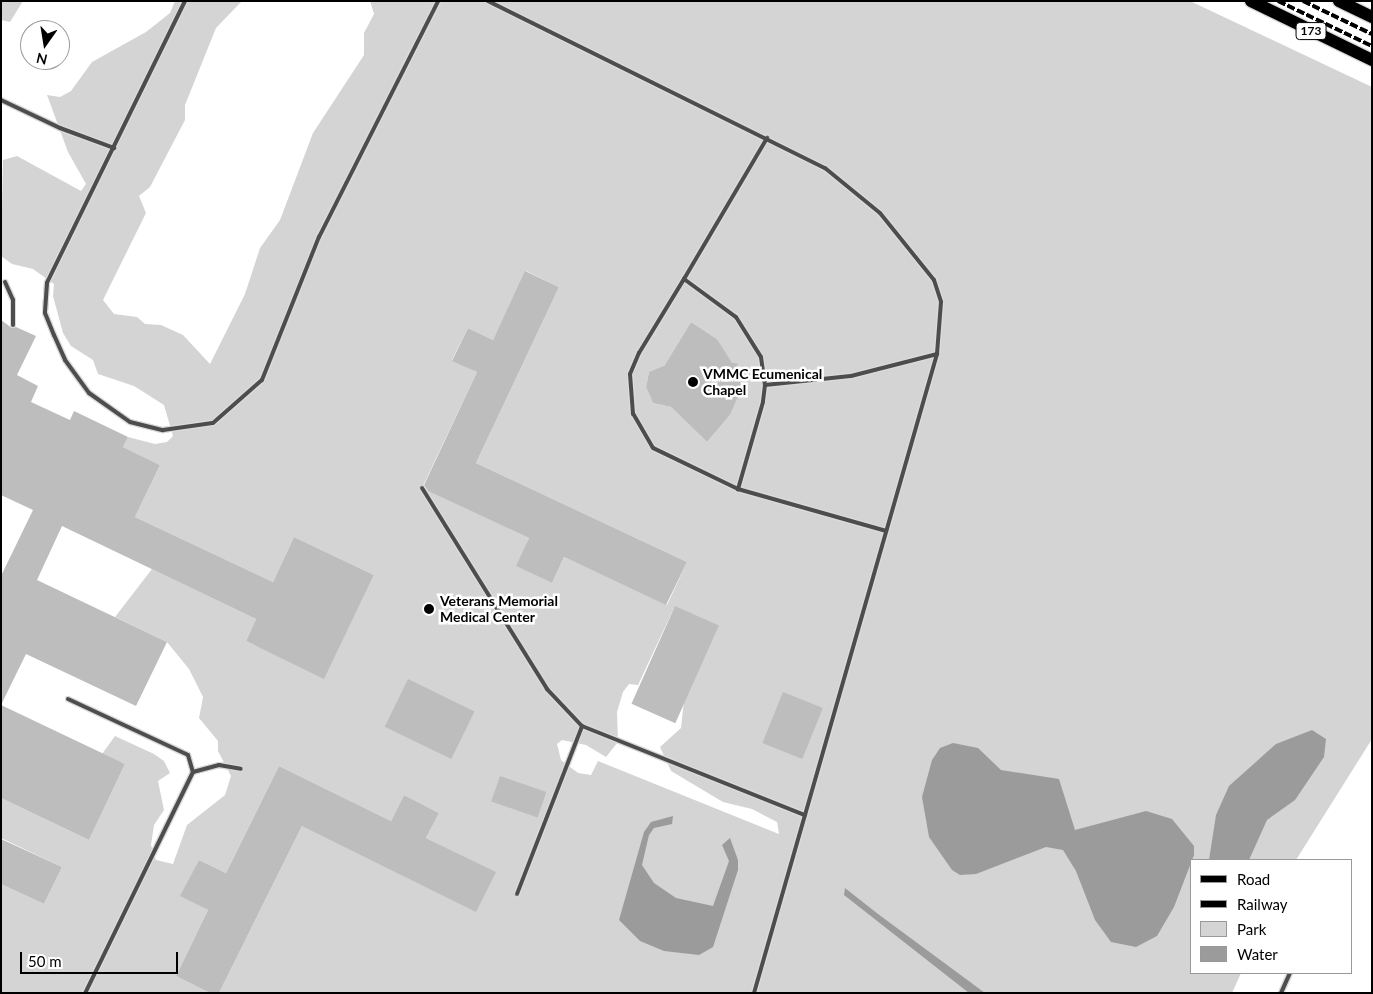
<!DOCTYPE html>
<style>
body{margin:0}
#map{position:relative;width:1373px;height:994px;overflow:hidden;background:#fff;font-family:Lato,sans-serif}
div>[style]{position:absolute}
.green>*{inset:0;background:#d4d4d4}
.water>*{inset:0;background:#9b9b9b}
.building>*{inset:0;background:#bdbdbd;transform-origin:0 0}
.roads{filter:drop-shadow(1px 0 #dbdbdb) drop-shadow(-1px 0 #dbdbdb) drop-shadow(0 1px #dbdbdb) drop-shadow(0 -1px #dbdbdb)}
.service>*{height:4px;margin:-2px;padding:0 2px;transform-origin:2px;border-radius:2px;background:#4d4d4d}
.primary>*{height:12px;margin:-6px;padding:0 6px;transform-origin:6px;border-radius:6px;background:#000}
.rail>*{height:4px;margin-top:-2px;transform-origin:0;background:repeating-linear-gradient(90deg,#000 0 8px,transparent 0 10.5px)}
.dots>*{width:14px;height:14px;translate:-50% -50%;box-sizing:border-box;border:2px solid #fff;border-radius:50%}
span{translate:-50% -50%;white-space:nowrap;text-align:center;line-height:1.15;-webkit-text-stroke:5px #fff;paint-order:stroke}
.shield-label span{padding:1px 4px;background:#fff;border:1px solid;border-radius:4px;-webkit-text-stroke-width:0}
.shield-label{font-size:12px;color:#000;font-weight:700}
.poi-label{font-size:14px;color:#000;font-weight:700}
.left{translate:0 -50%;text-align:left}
.frame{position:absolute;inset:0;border:2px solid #000;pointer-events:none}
.legend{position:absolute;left:1190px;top:859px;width:162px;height:115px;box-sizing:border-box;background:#fff;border:1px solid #999;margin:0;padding:6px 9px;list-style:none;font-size:15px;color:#000}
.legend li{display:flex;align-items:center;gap:10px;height:25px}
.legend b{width:25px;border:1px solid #999}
.north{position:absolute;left:20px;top:20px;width:50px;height:50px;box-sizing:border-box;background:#fff;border:1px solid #999;border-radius:50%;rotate:193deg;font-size:14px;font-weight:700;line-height:20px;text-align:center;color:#000}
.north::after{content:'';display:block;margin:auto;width:18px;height:22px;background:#000;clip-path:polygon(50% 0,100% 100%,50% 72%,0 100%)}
.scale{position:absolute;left:20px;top:952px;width:158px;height:22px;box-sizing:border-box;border:2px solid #000;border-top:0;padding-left:6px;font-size:15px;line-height:18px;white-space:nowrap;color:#000;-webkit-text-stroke:4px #fff;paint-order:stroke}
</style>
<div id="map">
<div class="green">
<i style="clip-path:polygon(1px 1px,23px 1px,10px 22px,1px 20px)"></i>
<i style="clip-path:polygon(evenodd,175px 1px,242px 1px,216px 28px,185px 105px,185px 120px,150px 187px,139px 196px,146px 213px,103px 300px,114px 314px,137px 317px,145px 324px,161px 325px,183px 335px,210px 364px,245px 294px,260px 248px,280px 220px,313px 133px,364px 55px,364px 33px,374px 14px,370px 1px,1190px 1px,1372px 87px,1372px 739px,1296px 860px,1192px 860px,1192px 973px,1241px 973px,1232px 993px,219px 993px,302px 826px,495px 872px,426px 838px,439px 813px,404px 795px,391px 821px,279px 766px,226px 873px,199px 860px,181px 896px,208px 910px,176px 976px,210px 993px,1px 993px,1px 884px,44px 904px,62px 867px,1px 838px,1px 798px,89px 840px,125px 764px,102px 754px,115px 736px,154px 754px,164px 761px,170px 773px,158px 781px,164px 810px,154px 825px,151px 845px,156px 860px,173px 864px,187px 825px,225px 795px,231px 776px,218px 751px,218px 741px,199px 718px,203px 697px,189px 669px,167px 642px,115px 617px,152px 569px,256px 619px,246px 641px,324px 678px,374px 575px,294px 537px,273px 582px,135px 517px,160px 465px,123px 447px,128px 437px,155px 444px,167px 442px,173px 436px,164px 405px,134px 386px,98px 374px,93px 360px,71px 346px,63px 333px,53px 296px,54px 284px,33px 269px,12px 264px,1px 256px,3px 160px,17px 156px,81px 191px,86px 184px,68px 152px,47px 95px,60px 97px,71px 91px,92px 62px,146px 32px,170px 13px,175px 1px,526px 271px,559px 287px,476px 463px,687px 562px,667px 605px,564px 557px,552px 583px,517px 566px,529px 538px,422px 488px,477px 372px,452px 360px,468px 328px,493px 340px,526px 271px,175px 1px,691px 322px,717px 339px,730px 363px,734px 403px,730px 415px,707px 442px,671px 407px,653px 403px,646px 387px,649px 372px,662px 369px,691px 322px,175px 1px,674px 608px,718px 626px,684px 701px,681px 728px,660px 747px,671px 771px,723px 802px,752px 809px,777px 822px,779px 834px,598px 761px,591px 775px,578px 773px,561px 760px,557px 744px,562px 740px,586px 745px,606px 757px,618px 742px,617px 712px,623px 692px,629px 684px,638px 685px,674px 608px)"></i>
</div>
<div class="water">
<i style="clip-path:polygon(1312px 730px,1326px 739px,1324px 757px,1295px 800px,1267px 820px,1249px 860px,1209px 860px,1216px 815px,1229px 786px,1276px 744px)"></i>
<i style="clip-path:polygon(953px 743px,978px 748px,1001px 770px,1059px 779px,1075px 830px,1146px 811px,1172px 819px,1194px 846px,1194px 855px,1174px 907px,1157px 936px,1136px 947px,1111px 942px,1095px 920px,1076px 871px,1063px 850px,1046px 847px,976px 874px,960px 875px,952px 870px,929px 837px,922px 797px,932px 760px,940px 748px)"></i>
<i style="clip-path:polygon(673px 816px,672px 824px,654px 828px,649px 835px,642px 865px,654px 883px,676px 898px,713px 906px,729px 861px,722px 845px,730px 838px,738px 860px,738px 870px,713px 947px,699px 955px,664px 951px,640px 941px,619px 920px,644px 832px,651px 822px)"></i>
<i style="clip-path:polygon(845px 888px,878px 914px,985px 993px,969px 993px,844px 895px)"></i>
</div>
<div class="building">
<i style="clip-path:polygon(525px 271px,559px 287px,476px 463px,687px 562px,666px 605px,564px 557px,552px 583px,516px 566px,529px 538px,428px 491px,424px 485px,477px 372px,452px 361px,468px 328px,493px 340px)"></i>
<i style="clip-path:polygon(1px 320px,12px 328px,16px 327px,36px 336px,17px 375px,38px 386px,31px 402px,70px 420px,74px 411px,128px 437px,123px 447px,160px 465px,135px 517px,273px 582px,294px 537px,374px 575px,324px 679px,246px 641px,256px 619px,62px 526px,37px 580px,167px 642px,136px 706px,26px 654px,1px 705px,125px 764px,89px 840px,1px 798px,1px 576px,33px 510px,1px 495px)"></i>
<i style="clip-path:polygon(691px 322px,717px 339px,732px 363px,737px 363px,740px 376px,740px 391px,730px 415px,707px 442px,671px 407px,653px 403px,646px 387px,649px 372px,664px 366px)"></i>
<i style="left:675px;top:606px;width:48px;height:107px;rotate:24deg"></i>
<i style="left:408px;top:679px;width:74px;height:53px;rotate:26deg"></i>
<i style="left:783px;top:692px;width:43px;height:55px;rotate:22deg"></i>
<i style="clip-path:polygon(279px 766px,391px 821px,404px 795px,439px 813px,426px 838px,496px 872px,476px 912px,302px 826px,219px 993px,210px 993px,176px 976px,208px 910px,180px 896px,199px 860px,226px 873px)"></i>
<i style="left:500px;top:776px;width:49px;height:27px;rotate:19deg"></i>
<i style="clip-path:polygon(1px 839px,62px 867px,44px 904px,1px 884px)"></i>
</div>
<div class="roads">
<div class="service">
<i style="left:185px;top:1px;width:314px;rotate:116.1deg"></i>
<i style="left:47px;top:283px;width:30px;rotate:94deg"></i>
<i style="left:45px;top:313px;width:24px;rotate:68deg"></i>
<i style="left:54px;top:335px;width:27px;rotate:66deg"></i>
<i style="left:65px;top:360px;width:41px;rotate:54deg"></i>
<i style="left:89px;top:393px;width:50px;rotate:35.3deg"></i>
<i style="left:130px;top:422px;width:34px;rotate:14deg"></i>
<i style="left:163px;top:430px;width:50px;rotate:-8deg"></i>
<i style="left:213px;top:423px;width:65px;rotate:-41.3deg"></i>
<i style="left:262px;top:380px;width:154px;rotate:-68.3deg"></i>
<i style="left:319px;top:237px;width:264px;rotate:-63.2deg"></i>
<i style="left:488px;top:1px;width:376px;rotate:26.4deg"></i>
<i style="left:825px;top:168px;width:71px;rotate:39.3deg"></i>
<i style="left:880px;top:213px;width:86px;rotate:51.1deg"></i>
<i style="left:934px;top:280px;width:23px;rotate:72deg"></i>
<i style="left:941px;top:302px;width:52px;rotate:94.4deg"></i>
<i style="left:937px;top:354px;width:665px;rotate:105.98deg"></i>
<i style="left:1px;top:100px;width:65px;rotate:25.4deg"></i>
<i style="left:60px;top:128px;width:58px;rotate:20.3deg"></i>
<i style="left:684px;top:279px;width:164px;rotate:-59.5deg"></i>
<i style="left:5px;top:282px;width:20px;rotate:66deg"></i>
<i style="left:13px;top:300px;width:25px;rotate:90deg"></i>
<i style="left:765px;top:385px;width:86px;rotate:-6deg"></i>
<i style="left:851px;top:376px;width:89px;rotate:-14.3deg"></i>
<i style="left:422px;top:488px;width:237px;rotate:58.1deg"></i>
<i style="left:547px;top:689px;width:51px;rotate:46.6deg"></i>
<i style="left:582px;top:726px;width:240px;rotate:21.8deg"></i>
<i style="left:738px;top:489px;width:94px;rotate:-154.2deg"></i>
<i style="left:653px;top:448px;width:39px;rotate:-120deg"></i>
<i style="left:633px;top:414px;width:40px;rotate:-94.3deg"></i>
<i style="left:630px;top:374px;width:23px;rotate:-67deg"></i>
<i style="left:639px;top:353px;width:87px;rotate:-58.7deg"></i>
<i style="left:684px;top:279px;width:64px;rotate:36.2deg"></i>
<i style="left:736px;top:317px;width:47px;rotate:58deg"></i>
<i style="left:761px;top:357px;width:28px;rotate:82deg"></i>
<i style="left:765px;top:385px;width:17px;rotate:97deg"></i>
<i style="left:763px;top:402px;width:91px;rotate:106deg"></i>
<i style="left:738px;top:489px;width:154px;rotate:15.8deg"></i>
<i style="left:68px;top:699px;width:132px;rotate:25deg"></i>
<i style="left:188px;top:755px;width:18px;rotate:74deg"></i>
<i style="left:193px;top:772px;width:246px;rotate:116deg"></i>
<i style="left:193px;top:772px;width:27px;rotate:-15deg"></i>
<i style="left:219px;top:765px;width:22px;rotate:10deg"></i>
<i style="left:517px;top:894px;width:180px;rotate:-68.8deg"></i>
<i style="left:1281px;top:993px;width:22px;rotate:-66deg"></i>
</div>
<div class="primary">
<i style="left:1251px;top:1px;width:135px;rotate:26deg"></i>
<i style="left:1339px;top:1px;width:37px;rotate:26deg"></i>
</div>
</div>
<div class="rail">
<i style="left:1278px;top:1px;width:104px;rotate:25.6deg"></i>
<i style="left:1303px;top:1px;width:76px;rotate:25.6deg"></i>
</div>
<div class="dots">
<i style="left:693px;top:382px;background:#000"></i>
<i style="left:429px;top:609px;background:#000"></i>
</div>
<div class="shield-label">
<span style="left:1311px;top:31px">173</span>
</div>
<div class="poi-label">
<span class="left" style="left:703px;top:382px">VMMC Ecumenical<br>Chapel</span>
<span class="left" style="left:440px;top:609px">Veterans Memorial<br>Medical Center</span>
</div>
<div class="frame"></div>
<ul class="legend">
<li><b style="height:6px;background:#000"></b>Road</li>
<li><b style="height:6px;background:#000"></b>Railway</li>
<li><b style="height:14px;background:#d4d4d4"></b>Park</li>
<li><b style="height:14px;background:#9b9b9b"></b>Water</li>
</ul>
<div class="north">N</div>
<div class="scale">50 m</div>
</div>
